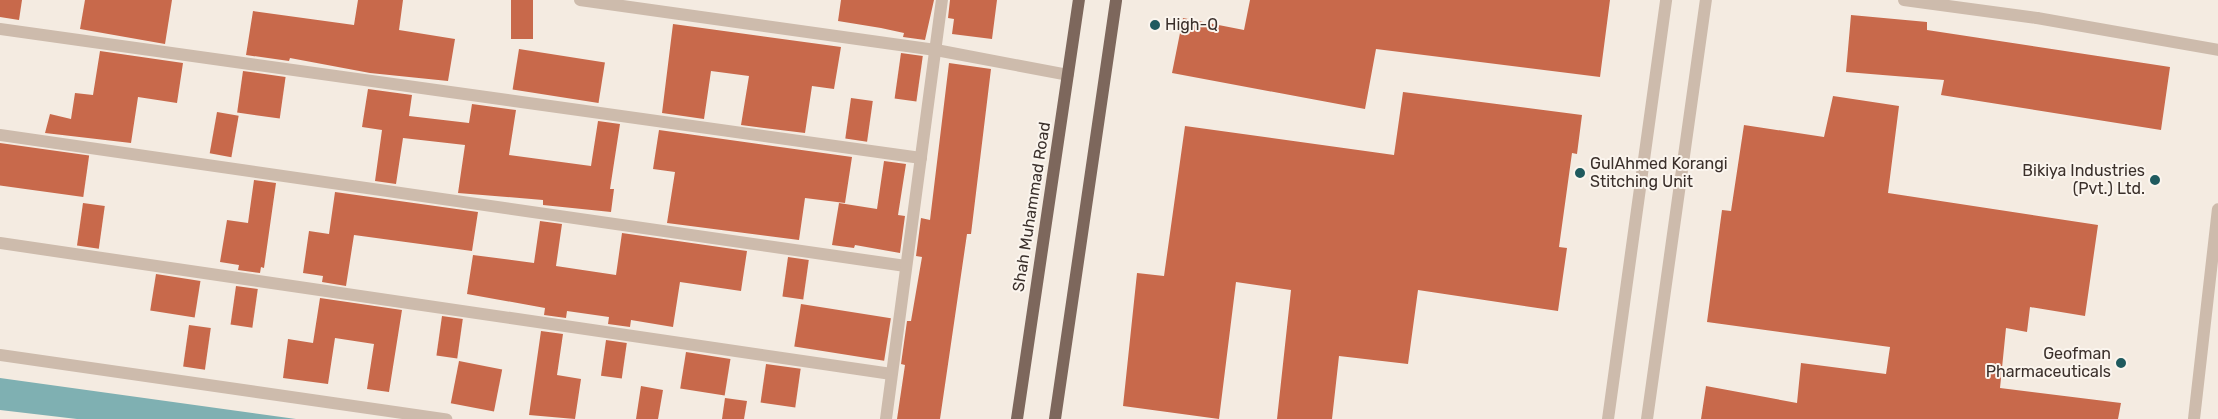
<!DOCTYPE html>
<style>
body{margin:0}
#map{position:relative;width:2218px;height:419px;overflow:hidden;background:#f4ebe1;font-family:Rubik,sans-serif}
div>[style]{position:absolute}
.water>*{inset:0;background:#7fb0b2}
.building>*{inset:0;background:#c8694b;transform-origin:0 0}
.minor>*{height:12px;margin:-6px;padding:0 6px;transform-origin:6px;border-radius:6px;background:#cdbbac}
.major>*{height:12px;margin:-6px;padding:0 6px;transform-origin:6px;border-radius:6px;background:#7d675c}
.dots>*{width:14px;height:14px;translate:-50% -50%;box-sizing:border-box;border:2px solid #fbf5ee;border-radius:50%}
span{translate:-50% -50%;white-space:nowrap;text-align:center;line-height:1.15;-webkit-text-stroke:4px #fbf5ee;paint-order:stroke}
.poi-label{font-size:16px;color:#3b302b}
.left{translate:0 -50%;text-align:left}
.right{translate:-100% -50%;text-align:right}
.street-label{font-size:16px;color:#3b302b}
</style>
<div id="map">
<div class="water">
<i style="clip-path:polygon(0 378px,296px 419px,77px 419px,0 410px)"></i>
</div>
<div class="building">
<i style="clip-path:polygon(0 0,22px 0,19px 20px,0 17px)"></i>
<i style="clip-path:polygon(85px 0,172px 0,165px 44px,80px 29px)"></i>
<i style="clip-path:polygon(358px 0,403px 0,399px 30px,455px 39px,448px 81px,370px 73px,290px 58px,289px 61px,246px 55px,253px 11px,354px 25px)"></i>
<i style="left:511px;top:0;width:22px;height:39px"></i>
<i style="clip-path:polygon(841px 0,934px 0,925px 40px,903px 37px,904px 33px,881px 28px,838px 21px)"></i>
<i style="clip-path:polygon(950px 0,997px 0,992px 39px,952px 34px,954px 19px,948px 18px)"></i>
<i style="clip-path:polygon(1250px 0,1610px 0,1600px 77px,1376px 49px,1365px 109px,1172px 73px,1183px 18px,1244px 30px)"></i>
<i style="clip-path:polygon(1851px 15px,1927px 22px,1927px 30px,2170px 67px,2161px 130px,1941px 95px,1944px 80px,1846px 72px)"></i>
<i style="clip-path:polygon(673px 24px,841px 47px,834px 89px,812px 86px,805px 133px,741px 125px,749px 76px,711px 71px,704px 119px,662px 113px)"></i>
<i style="left:519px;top:49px;width:87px;height:41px;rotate:9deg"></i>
<i style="clip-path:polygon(100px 51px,183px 63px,177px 103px,138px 97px,131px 143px,45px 133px,50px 114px,71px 119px,75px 93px,93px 95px)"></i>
<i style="left:901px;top:53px;width:22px;height:46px;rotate:8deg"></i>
<i style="clip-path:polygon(949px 63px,991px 69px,971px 234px,967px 234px,940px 419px,897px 419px,905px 365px,901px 364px,907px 321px,911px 321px,922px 257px,916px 256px,921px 218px,930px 220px)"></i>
<i style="left:243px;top:71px;width:43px;height:42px;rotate:8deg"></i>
<i style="clip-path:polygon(368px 89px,412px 95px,409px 116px,469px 123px,472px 104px,516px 110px,509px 155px,591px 166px,598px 121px,620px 124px,610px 189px,614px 189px,611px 212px,543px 205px,543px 200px,458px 193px,465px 145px,403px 138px,396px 184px,375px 181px,382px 130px,362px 127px)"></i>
<i style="clip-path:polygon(1403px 92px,1582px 115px,1577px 154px,1572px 153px,1559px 247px,1567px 248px,1558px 311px,1418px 290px,1408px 364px,1339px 356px,1332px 419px,1277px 419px,1291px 290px,1236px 282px,1219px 419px,1123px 406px,1137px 273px,1164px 276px,1185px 126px,1394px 155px)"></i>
<i style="clip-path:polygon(1833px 96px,1899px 106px,1888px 193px,2098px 225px,2085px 316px,2030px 307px,2027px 332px,2006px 328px,2000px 388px,2121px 403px,2118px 419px,1701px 419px,1706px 386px,1797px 403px,1801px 363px,1886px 374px,1890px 347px,1707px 322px,1722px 210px,1731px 211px,1744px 125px,1824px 137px)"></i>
<i style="left:851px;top:98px;width:22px;height:41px;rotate:8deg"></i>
<i style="left:217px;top:112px;width:22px;height:42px;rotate:10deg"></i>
<i style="clip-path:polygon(659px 130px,852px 157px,845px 203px,805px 198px,799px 240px,667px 223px,675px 172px,653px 169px)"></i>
<i style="left:0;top:143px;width:90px;height:42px;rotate:8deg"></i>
<i style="clip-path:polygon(884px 161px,906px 164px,898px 215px,905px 216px,900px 253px,855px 245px,854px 248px,832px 245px,839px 203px,877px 209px)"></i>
<i style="clip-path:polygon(254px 180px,276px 183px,264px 268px,261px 267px,260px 273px,238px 270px,239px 265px,220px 262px,227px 220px,248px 223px)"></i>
<i style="clip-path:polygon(335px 192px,478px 212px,472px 251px,354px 235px,346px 286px,322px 282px,323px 276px,303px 273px,309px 231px,329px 234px)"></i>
<i style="left:83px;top:203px;width:22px;height:43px;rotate:8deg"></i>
<i style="clip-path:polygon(540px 221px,562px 224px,556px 266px,616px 275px,622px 233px,747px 251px,741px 291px,680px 282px,673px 327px,631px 320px,630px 327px,608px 324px,609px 317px,567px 311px,566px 318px,544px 315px,545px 308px,467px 294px,473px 255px,534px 263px)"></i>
<i style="left:788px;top:257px;width:21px;height:40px;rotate:8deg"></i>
<i style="left:156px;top:274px;width:45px;height:37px;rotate:9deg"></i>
<i style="left:236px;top:286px;width:22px;height:39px;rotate:8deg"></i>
<i style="clip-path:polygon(320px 298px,402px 310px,389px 392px,367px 389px,374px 344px,335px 338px,328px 384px,283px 378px,288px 339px,313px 343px)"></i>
<i style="left:801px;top:304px;width:91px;height:43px;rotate:9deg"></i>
<i style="left:442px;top:316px;width:21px;height:40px;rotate:8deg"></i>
<i style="left:189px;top:325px;width:22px;height:42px;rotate:8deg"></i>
<i style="clip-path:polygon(541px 331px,563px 334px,557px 375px,581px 379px,575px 419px,529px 415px)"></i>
<i style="left:606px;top:340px;width:21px;height:36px;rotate:8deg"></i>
<i style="left:686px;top:352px;width:45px;height:37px;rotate:9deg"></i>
<i style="left:459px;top:361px;width:44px;height:43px;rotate:11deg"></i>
<i style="left:766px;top:364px;width:35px;height:39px;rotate:8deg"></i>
<i style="clip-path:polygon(641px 386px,663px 390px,658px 419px,636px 419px)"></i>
<i style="clip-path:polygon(725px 398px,747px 401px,744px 419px,722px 419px)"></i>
</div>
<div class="minor">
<i style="left:580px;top:0;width:359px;rotate:8deg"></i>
<i style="left:936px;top:50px;width:134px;rotate:10.7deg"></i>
<i style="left:1904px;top:0;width:134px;rotate:7.7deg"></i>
<i style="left:2037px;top:18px;width:184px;rotate:10deg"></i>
<i style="left:0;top:29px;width:930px;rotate:7.97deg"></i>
<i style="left:0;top:135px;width:915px;rotate:8.23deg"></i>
<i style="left:0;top:243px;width:901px;rotate:8.36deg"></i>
<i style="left:0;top:355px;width:451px;rotate:8.2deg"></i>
<i style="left:886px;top:419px;width:423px;rotate:-82.4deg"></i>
<i style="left:1608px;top:419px;width:423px;rotate:-82.1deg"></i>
<i style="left:1647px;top:419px;width:423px;rotate:-82deg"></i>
<i style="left:2194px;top:419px;width:211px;rotate:-83.5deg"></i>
</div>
<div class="major">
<i style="left:1017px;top:419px;width:424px;rotate:-81.6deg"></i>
<i style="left:1055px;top:419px;width:423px;rotate:-81.7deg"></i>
</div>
<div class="dots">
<i style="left:1155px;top:25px;background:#1f5a5e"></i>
<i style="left:1580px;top:173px;background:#1f5a5e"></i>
<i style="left:2155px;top:180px;background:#1f5a5e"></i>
<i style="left:2121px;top:363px;background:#1f5a5e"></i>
</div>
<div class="poi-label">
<span class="left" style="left:1165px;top:25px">High-Q</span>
<span class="left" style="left:1590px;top:173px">GulAhmed Korangi<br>Stitching Unit</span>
<span class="right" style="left:2145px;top:180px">Bikiya Industries<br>(Pvt.) Ltd.</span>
<span class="right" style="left:2111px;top:363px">Geofman<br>Pharmaceuticals</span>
</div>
<div class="street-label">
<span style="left:1032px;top:207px;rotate:-81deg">Shah Muhammad Road</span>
</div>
</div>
